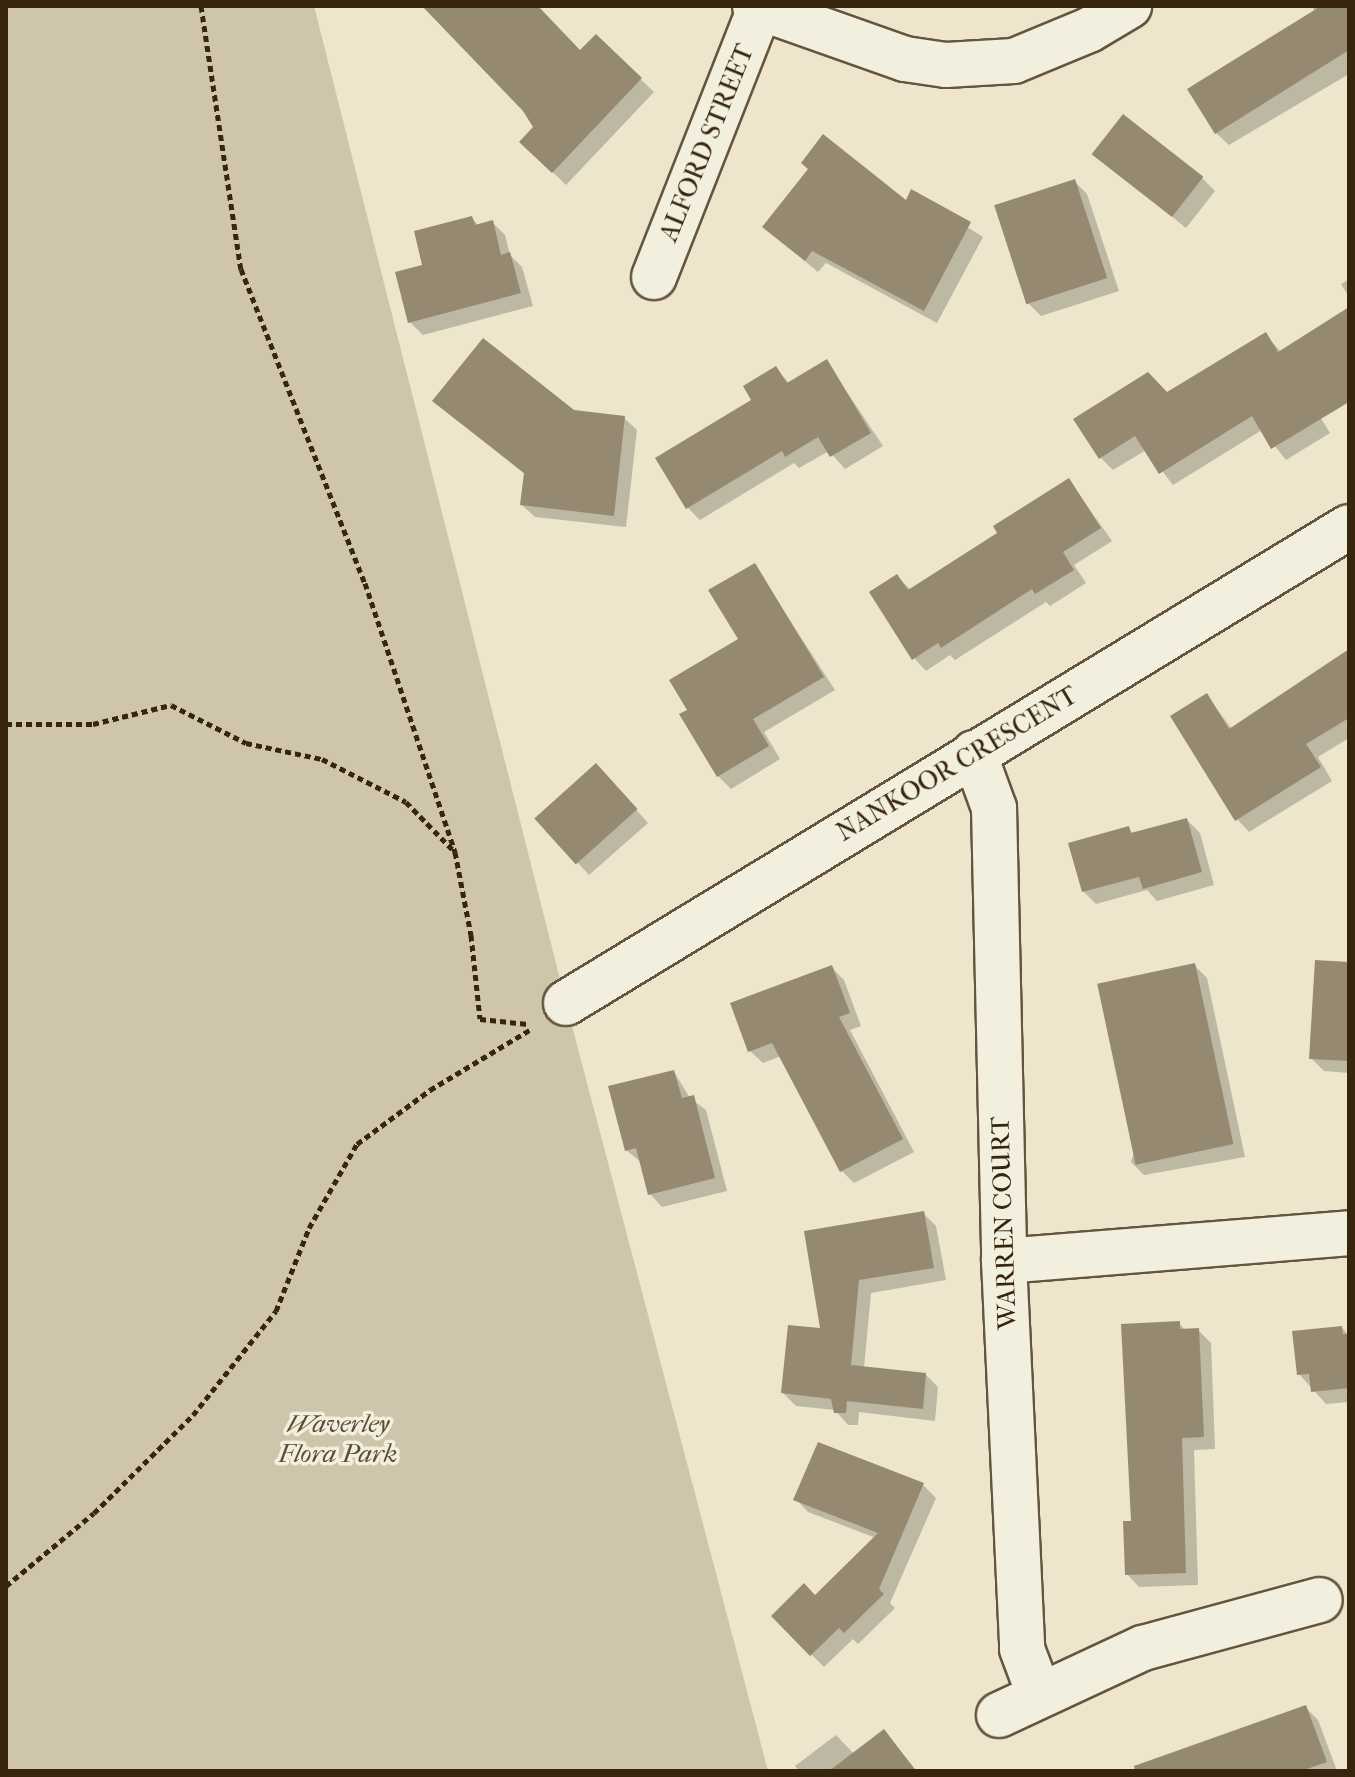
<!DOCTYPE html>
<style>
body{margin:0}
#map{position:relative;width:1355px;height:1777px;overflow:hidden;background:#ede6cc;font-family:"IM FELL French Canon",serif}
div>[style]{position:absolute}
.green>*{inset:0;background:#cec5ac}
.shadow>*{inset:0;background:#0003}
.building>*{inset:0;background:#968971;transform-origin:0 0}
.path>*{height:5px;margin-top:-2.5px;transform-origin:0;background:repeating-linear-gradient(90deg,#38250e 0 6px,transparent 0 10px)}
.roads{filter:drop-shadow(2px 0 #65553e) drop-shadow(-2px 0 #65553e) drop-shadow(0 2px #65553e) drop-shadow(0 -2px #65553e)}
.street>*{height:44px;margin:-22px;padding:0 22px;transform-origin:22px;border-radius:22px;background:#f3efde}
span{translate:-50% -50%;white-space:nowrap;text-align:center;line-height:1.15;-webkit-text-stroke:7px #f3efde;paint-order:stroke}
.street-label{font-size:26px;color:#38250e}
.park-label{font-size:26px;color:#5e4d36;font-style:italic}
.frame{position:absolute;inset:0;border:8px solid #38250e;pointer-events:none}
</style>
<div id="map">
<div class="green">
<i style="clip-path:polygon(6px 6px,314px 6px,566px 1003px,768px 1771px,6px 1771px)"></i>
</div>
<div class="shadow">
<i style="clip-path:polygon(444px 6px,535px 6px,581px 53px,596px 37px,654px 92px,566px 185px,522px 142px,536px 128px)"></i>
<i style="clip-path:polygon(1312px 6px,1349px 6px,1349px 74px,1229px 145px,1216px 133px,1315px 12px)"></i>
<i style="clip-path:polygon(1095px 154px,1202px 178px,1215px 191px,1186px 228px)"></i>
<i style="clip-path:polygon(1074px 181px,1087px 194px,1119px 291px,1041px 316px,1028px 303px)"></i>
<i style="clip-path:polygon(912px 192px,983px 237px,937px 323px,826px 263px,818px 272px,778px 239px,907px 203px)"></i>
<i style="clip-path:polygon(472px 218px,479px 226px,492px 222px,505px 235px,510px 255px,522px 267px,533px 306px,423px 335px,410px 322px,425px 267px)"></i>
<i style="clip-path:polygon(1349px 279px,1349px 297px,1341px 284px)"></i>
<i style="clip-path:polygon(1349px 309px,1349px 389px,1316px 410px,1330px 433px,1286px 460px,1262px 430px,1173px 485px,1146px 450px,1113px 470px,1101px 458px,1167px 394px,1266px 335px,1281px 352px)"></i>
<i style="clip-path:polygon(827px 362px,883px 446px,845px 469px,829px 451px,799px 468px,794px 463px,700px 520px,687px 507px,776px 369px,790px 384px)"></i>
<i style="clip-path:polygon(435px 401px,624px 418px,637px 430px,626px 527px,535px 517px,522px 505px,526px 475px)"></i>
<i style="clip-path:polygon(1069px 480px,1112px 541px,1074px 565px,1086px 583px,1050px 606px,1046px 602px,955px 660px,950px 655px,926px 671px,914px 658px,897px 576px,910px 589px,1000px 534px)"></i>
<i style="clip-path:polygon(754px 565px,835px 690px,764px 732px,780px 759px,731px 789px,718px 776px,689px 710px,741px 640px)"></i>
<i style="clip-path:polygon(1349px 655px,1349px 738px,1318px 757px,1332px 781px,1249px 832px,1237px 819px,1206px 695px,1232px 729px)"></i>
<i style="clip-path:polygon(608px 778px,648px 823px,589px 875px,537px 818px)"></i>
<i style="clip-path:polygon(1187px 820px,1200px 833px,1214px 885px,1157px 901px,1147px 890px,1096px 904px,1083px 891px,1128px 828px,1134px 834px)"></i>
<i style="clip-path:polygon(1349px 964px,1349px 1073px,1324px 1071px,1311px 1058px)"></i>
<i style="clip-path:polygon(1194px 965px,1207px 978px,1245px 1157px,1144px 1175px,1131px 1162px)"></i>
<i style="clip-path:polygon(831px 967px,844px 980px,861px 1026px,850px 1030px,914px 1152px,854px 1183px,841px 1170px,781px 1056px,763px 1063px,750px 1051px)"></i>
<i style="clip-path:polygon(674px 1072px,690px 1098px,706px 1110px,727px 1191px,662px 1207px,650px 1194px,641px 1162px,626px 1150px)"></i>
<i style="clip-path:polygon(923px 1213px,936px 1226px,946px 1280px,871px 1293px,864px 1368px,926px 1375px,938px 1387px,935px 1421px,859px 1412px,858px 1425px,848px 1425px,835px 1410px,796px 1406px,783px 1393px,822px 1331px,807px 1233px)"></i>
<i style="clip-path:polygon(1179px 1323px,1186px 1331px,1198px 1330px,1211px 1343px,1215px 1449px,1194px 1450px,1198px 1585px,1139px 1587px,1127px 1574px,1133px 1523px)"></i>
<i style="clip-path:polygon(1342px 1328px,1349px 1335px,1349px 1402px,1326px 1404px,1299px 1374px)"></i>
<i style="clip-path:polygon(923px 1485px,936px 1498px,890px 1603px,895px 1608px,858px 1644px,853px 1639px,824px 1667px,773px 1616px,816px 1597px,876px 1538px,808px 1512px,796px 1499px)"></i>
<i style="clip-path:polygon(1306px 1708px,1318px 1720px,1337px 1771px,1198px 1771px)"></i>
<i style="clip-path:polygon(884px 1732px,917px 1771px,799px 1771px,795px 1766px,836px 1735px,854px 1754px)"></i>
</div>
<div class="building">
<i style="clip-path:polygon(422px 6px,538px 6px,580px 50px,596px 34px,642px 78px,552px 173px,519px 142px,533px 127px,523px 111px)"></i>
<i style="clip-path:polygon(1321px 6px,1349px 6px,1349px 50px,1215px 134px,1187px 89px)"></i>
<i style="left:1123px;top:114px;width:102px;height:51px;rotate:38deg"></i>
<i style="clip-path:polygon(823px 134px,906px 200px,911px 189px,971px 222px,924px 311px,812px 251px,805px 261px,762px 227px,808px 169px,801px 163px)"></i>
<i style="left:1075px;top:179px;width:104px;height:85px;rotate:72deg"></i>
<i style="clip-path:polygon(472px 216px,475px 225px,493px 220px,501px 255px,510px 252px,521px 293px,408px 323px,395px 272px,422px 265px,414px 231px)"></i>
<i style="clip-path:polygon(1349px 307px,1349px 402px,1271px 449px,1252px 416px,1159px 474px,1135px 436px,1099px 459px,1073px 419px,1148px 372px,1167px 392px,1266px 332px,1278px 352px)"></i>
<i style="clip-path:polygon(483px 338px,574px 410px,625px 416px,614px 516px,520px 505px,524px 473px,432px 401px)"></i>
<i style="clip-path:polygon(827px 359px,871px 433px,830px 457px,818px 437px,785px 457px,782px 451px,686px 509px,655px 458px,751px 400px,743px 386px,776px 366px,787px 383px)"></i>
<i style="clip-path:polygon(1069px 478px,1101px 528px,1063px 552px,1074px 570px,1035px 594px,1032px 589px,941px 648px,938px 643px,912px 660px,869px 592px,897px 574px,908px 590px,997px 533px,993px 526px)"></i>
<i style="clip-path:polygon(755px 563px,824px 677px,753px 719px,769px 746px,717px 777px,679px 714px,687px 710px,669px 680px,738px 639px,708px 590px)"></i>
<i style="clip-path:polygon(1349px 649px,1349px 718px,1306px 744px,1321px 767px,1235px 821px,1170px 716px,1207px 693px,1229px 729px)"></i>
<i style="left:596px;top:763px;width:62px;height:83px;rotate:48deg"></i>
<i style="clip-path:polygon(1187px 818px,1202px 872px,1143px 889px,1139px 877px,1082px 892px,1068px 843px,1129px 826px,1131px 833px)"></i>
<i style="clip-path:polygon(1315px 960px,1349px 962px,1349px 1061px,1309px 1059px)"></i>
<i style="left:1195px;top:963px;width:185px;height:100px;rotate:78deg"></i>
<i style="clip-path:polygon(832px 965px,850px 1013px,839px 1017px,903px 1139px,840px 1172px,772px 1043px,748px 1052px,730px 1003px)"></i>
<i style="clip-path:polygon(674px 1070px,682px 1098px,694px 1095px,715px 1178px,648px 1195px,636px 1148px,625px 1151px,608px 1086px)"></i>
<i style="clip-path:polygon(924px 1211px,934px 1268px,859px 1280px,851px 1365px,926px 1373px,923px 1409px,847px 1401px,846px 1413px,834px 1413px,831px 1399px,781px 1393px,788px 1325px,820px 1328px,804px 1231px)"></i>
<i style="clip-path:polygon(1180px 1321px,1180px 1329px,1199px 1328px,1204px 1437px,1182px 1438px,1186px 1573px,1125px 1575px,1123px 1521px,1131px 1521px,1121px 1324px)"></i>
<i style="clip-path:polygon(1342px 1326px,1343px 1334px,1349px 1334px,1349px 1388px,1311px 1392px,1309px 1374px,1297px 1375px,1292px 1331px)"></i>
<i style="clip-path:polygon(818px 1442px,924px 1483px,879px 1589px,884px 1594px,844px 1633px,839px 1628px,810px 1656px,771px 1616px,804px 1583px,815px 1595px,878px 1533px,793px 1500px)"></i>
<i style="clip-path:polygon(1306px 1705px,1327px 1762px,1301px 1771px,1135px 1771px,1134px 1766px)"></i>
<i style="clip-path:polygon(884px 1729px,916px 1771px,829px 1771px)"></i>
</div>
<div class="path">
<i style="left:201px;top:6px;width:266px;rotate:81.4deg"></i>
<i style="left:241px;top:269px;width:338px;rotate:68.5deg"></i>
<i style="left:365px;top:583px;width:284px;rotate:71.5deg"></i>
<i style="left:6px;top:724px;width:87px"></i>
<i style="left:93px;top:724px;width:80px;rotate:-13.7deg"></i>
<i style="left:171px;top:705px;width:84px;rotate:26.9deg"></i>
<i style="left:246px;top:743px;width:78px;rotate:11.9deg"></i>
<i style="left:322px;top:759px;width:94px;rotate:27.1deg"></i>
<i style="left:406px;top:802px;width:70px;rotate:45.6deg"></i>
<i style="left:455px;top:852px;width:85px;rotate:79.1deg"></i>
<i style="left:471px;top:935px;width:84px;rotate:83.9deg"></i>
<i style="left:480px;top:1019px;width:48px;rotate:5.9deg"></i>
<i style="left:6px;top:1586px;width:114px;rotate:-39.7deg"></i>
<i style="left:94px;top:1513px;width:139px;rotate:-44.7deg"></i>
<i style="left:193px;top:1415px;width:133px;rotate:-51.4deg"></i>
<i style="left:276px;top:1311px;width:89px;rotate:-68.3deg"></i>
<i style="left:309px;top:1228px;width:97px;rotate:-60.3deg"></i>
<i style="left:357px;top:1144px;width:91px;rotate:-36.5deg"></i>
<i style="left:430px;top:1090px;width:118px;rotate:-31.1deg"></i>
</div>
<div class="roads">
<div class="street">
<i style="left:755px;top:6px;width:159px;rotate:19.5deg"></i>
<i style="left:905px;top:59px;width:41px;rotate:8.3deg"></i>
<i style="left:946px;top:65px;width:68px;rotate:-3.4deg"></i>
<i style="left:1014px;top:61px;width:81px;rotate:-22.5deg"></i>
<i style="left:1089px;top:30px;width:47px;rotate:-31deg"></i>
<i style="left:654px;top:277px;width:289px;rotate:-68.5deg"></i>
<i style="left:974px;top:753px;width:59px;rotate:70deg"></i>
<i style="left:994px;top:808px;width:453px;rotate:88.7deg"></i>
<i style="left:1004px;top:1261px;width:388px;rotate:87.3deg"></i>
<i style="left:1022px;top:1649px;width:48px;rotate:69.3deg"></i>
<i style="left:566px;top:1003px;width:916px;rotate:-31.3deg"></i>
<i style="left:1004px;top:1261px;width:346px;rotate:-4.6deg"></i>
<i style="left:999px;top:1715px;width:159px;rotate:-25deg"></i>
<i style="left:1143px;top:1648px;width:183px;rotate:-15.2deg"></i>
</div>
</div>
<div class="street-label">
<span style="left:707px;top:143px;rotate:-68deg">ALFORD STREET</span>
<span style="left:957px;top:764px;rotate:-31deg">NANKOOR CRESCENT</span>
<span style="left:1004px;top:1223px;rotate:-92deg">WARREN COURT</span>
</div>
<div class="park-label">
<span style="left:338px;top:1439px">Waverley<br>Flora Park</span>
</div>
<div class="frame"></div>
</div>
